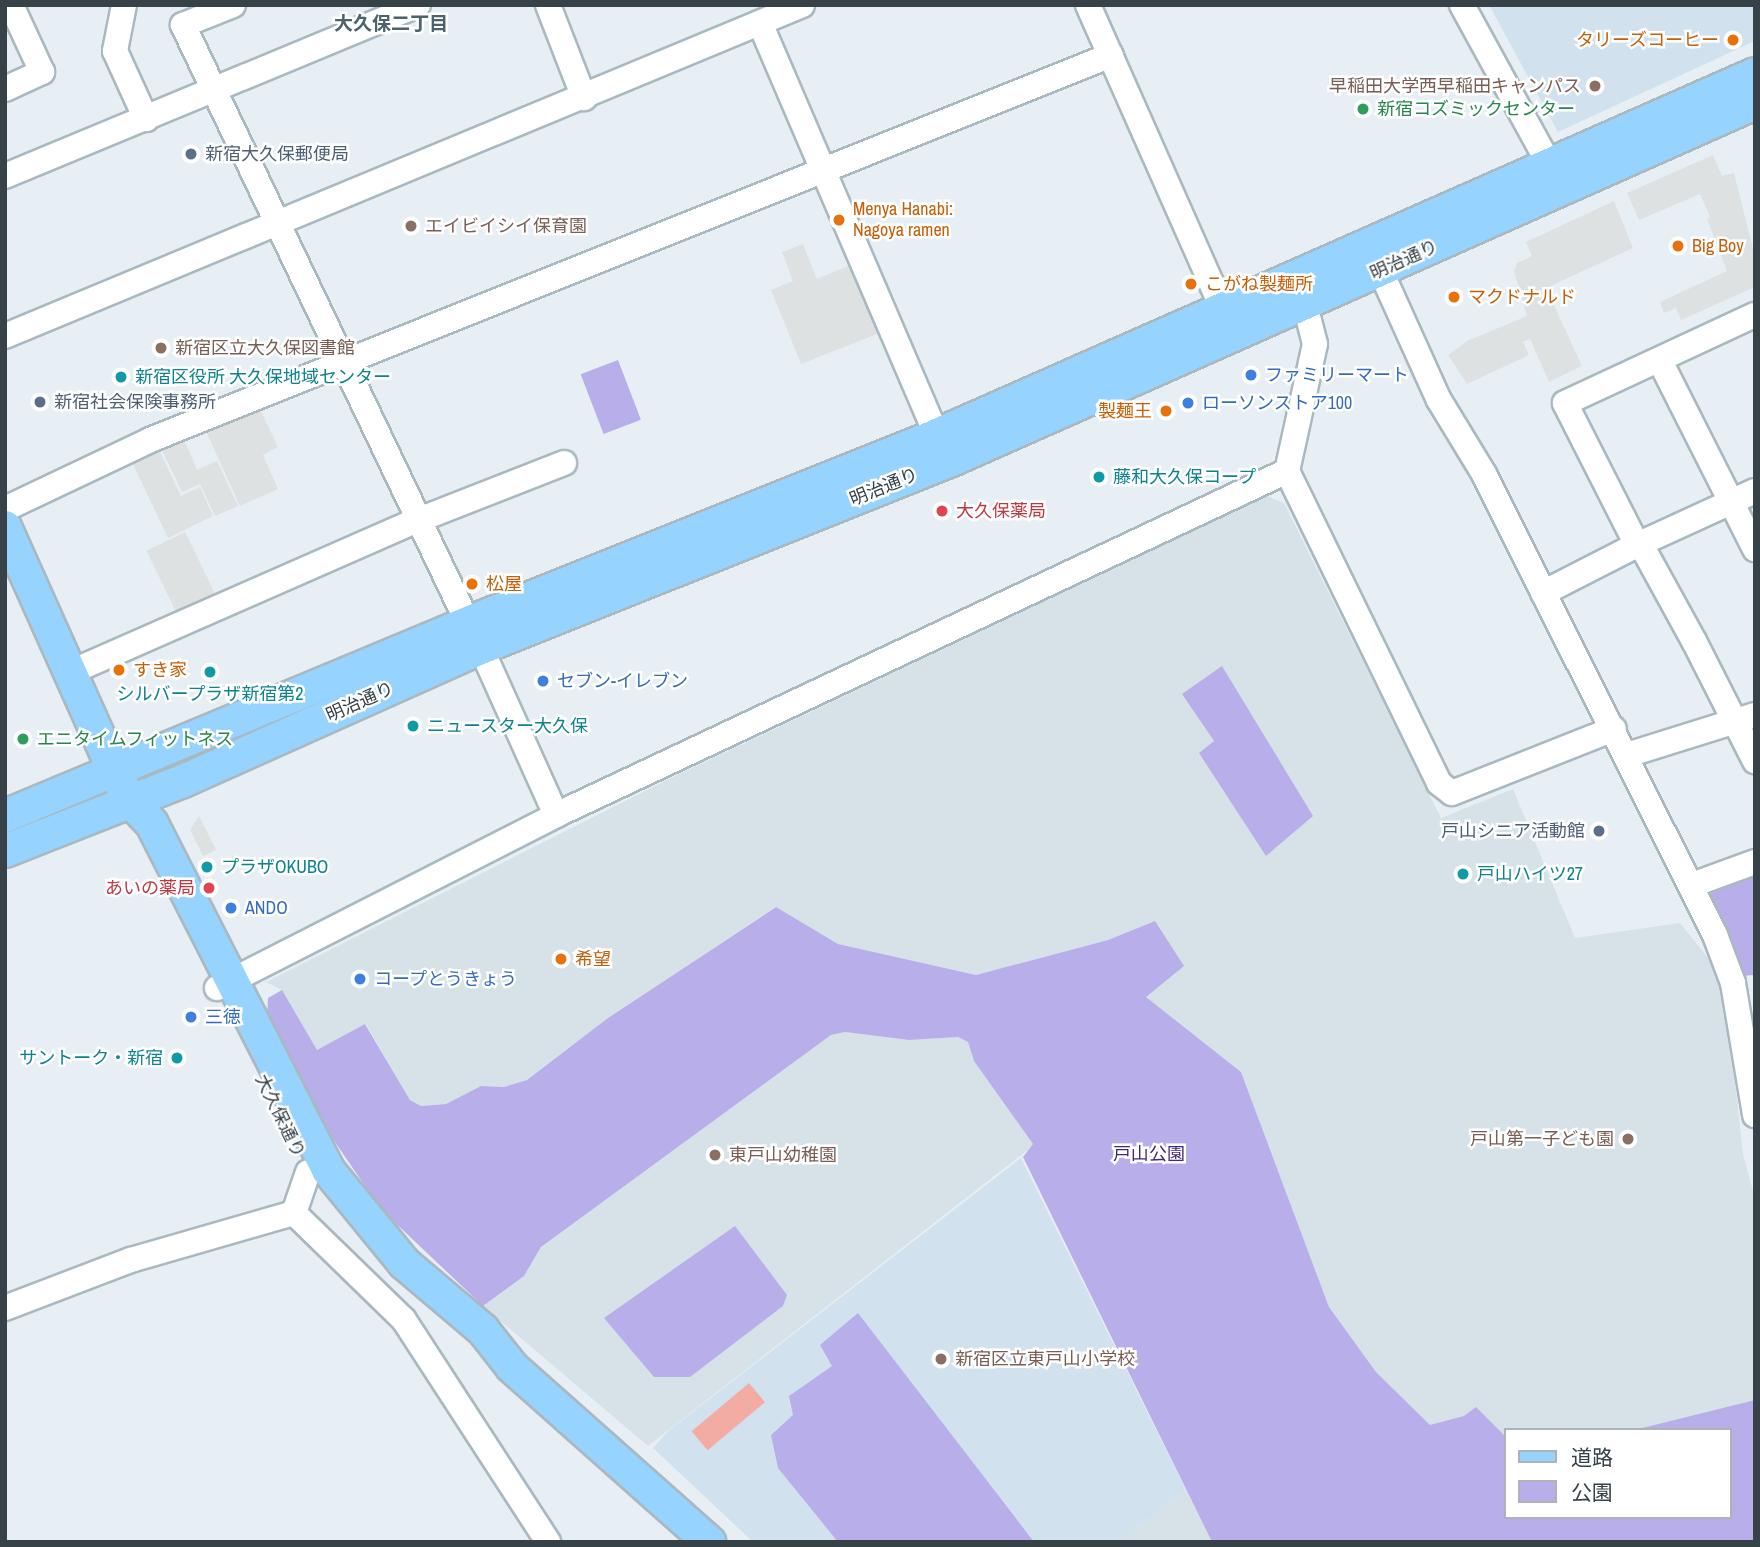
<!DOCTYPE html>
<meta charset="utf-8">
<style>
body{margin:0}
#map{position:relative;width:1760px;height:1547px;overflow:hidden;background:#e8eff4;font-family:"Archivo Narrow","Noto Sans JP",sans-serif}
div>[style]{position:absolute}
.residential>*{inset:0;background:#d6e1e8}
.education>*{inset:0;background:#d1e2ee}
.green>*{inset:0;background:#b8afea;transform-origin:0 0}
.parking>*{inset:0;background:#dde1e2;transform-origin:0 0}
.water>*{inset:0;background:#f2aca3;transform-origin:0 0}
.roads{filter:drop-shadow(2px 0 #aab8c0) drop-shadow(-2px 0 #aab8c0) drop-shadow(0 2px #aab8c0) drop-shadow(0 -2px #aab8c0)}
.minor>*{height:24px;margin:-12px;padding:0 12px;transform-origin:12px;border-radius:12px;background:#fff}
.major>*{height:32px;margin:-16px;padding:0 16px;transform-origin:16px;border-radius:16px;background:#96d3ff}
.dots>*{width:19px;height:19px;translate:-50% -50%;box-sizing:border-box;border:4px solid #fff;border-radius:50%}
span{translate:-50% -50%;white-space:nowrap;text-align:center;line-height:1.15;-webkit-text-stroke:5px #fff;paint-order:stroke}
.food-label{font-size:18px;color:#c56008}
.right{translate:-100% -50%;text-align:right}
.left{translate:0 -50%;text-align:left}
.education-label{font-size:18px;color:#785e54}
.leisure-label{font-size:18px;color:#27864d}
.service-label{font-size:18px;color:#4e5e75}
.street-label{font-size:18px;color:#364248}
.shop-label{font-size:18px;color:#366cbe}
.culture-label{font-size:18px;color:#0d838f}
.health-label{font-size:18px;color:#be3a42}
.park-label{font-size:18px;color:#43277c}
.neighbourhood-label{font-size:19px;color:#4d626b;font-weight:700}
.frame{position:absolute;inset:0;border:7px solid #364248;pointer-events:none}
.legend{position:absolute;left:1504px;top:1428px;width:228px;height:91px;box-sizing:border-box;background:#fff;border:2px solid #afb3b6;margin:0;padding:9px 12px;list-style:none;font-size:21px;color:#364248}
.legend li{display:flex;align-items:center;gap:14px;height:35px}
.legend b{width:35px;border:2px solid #afb3b6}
</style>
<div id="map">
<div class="residential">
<i style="clip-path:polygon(1267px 496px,1284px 503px,1441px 818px,1513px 789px,1575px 938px,1680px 923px,1715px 967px,1731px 1043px,1743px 1154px,1755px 1199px,1755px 1400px,1634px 1430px,1506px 1430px,1506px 1437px,1440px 1435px,1376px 1372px,1329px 1307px,1241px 1072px,1146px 997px,1155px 921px,1108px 940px,976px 975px,838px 944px,775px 907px,608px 1018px,527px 1080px,504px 1087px,481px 1086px,446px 1104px,421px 1106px,410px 1100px,366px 1024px,317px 1051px,282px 990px,266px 982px,671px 778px)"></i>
<i style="clip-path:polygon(844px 1032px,909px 1040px,958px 1037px,968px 1042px,974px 1061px,1034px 1145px,648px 1446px,483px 1306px,524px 1276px,541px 1247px,831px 1035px)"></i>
<i style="clip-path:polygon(1186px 1490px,1212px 1542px,1118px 1542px)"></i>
</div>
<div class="education">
<i style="clip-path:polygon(1489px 5px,1755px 5px,1755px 41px,1558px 132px)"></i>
<i style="clip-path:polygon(1021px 1158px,1186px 1490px,1118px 1542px,753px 1542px,653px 1448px,668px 1431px)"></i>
</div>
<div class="green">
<i style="left:618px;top:360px;width:64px;height:40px;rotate:69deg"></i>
<i style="clip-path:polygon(1222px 666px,1313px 816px,1266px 856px,1199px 753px,1214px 741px,1182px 694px)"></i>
<i style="clip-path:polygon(1755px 875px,1755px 975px,1740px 976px,1710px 894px)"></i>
<i style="clip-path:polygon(776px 907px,838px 944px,976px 975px,1108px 940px,1155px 921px,1184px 966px,1146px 997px,1241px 1072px,1329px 1307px,1376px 1372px,1430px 1425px,1464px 1416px,1476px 1407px,1506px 1437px,1506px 1517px,1730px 1517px,1730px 1430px,1634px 1430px,1755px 1400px,1755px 1542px,1212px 1542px,1023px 1157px,1033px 1144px,974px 1061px,968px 1042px,958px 1037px,909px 1040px,845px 1032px,831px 1035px,541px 1247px,524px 1276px,483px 1306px,389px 1217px,367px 1189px,324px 1126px,267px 1018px,268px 998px,282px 990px,317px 1050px,365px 1024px,410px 1100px,421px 1106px,446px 1104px,481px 1086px,504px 1087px,527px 1080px,608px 1018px)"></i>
<i style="clip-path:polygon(735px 1226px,787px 1295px,783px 1306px,690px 1377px,654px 1377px,604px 1318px)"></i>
<i style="clip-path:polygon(858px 1313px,1021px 1525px,1034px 1542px,838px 1542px,778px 1468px,771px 1435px,793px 1415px,789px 1396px,832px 1366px,820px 1345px)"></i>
</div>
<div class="parking">
<i style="clip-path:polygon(1713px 155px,1722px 176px,1734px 173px,1755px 257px,1755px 287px,1681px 320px,1676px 308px,1664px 313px,1660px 302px,1727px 271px,1707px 219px,1710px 217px,1700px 194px,1639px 220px,1627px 193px)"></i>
<i style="clip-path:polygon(1614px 201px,1633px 248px,1546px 288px,1582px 366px,1549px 382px,1530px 339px,1523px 342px,1529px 355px,1467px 384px,1448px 355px,1467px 341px,1527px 316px,1514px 271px,1517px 263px,1532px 256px,1526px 242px)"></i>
<i style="clip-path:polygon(803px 244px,817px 279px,858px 262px,885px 331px,801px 364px,771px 290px,793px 281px,782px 252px)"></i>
<i style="clip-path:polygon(258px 405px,278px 447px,263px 455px,278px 489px,240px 506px,204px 427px)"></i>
<i style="clip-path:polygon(183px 437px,197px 470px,217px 461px,238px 506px,215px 516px,200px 484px,182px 492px,160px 446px)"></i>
<i style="clip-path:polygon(159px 450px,181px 496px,200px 487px,213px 516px,168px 538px,132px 462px)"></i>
<i style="left:185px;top:532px;width:76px;height:43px;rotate:64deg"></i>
<i style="clip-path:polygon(199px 816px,216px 850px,203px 856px,190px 830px)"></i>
</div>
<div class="water">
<i style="left:749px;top:1383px;width:25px;height:75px;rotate:50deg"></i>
</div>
<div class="roads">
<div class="minor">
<i style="left:124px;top:5px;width:47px;rotate:101.1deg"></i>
<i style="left:115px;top:51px;width:75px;rotate:65.5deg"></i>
<i style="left:233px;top:5px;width:54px;rotate:158.2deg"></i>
<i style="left:183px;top:25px;width:662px;rotate:64.52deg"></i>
<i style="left:548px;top:5px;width:100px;rotate:68.8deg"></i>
<i style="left:1088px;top:5px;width:351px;rotate:66.1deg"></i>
<i style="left:1462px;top:5px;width:183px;rotate:61.3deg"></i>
<i style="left:760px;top:23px;width:448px;rotate:66.8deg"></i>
<i style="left:5px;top:89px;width:41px;rotate:-24.7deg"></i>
<i style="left:42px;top:72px;width:74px;rotate:-114.8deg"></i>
<i style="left:5px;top:176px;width:447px;rotate:-22.5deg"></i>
<i style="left:1373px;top:254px;width:160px;rotate:65.7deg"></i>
<i style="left:1439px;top:400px;width:87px;rotate:58.7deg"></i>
<i style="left:1484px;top:474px;width:516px;rotate:63.39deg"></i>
<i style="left:1715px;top:935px;width:51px;rotate:69.4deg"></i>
<i style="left:1733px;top:983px;width:134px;rotate:80.5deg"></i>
<i style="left:1305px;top:305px;width:40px;rotate:75.6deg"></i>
<i style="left:1315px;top:344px;width:130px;rotate:102.4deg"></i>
<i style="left:1287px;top:471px;width:347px;rotate:64deg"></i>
<i style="left:1439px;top:783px;width:16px;rotate:38deg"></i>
<i style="left:1452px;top:793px;width:174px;rotate:-21.6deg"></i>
<i style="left:5px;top:336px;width:863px;rotate:-22.55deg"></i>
<i style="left:1660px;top:361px;width:211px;rotate:63.2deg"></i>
<i style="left:1755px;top:491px;width:130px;rotate:155.4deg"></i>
<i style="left:1637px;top:545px;width:11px;rotate:41deg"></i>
<i style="left:1645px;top:552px;width:102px;rotate:61.2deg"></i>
<i style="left:1694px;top:641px;width:135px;rotate:63.1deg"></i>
<i style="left:5px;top:509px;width:161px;rotate:-25.4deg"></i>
<i style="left:150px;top:440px;width:1035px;rotate:-21.83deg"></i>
<i style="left:1543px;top:593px;width:106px;rotate:-27.1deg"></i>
<i style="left:1637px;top:545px;width:159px;rotate:-116.9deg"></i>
<i style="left:1565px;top:403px;width:209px;rotate:-24.9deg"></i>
<i style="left:481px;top:648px;width:183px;rotate:65.8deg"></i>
<i style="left:69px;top:673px;width:379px;rotate:-23.7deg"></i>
<i style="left:416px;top:521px;width:159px;rotate:-21.4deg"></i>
<i style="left:1627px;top:755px;width:134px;rotate:-17.4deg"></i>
<i style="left:1692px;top:885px;width:67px;rotate:-20.1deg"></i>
<i style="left:217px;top:988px;width:381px;rotate:-27deg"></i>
<i style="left:556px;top:815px;width:808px;rotate:-25.2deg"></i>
<i style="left:294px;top:1213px;width:153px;rotate:44.2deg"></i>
<i style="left:404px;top:1320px;width:265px;rotate:57deg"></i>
<i style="left:294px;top:1213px;width:43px;rotate:-71.1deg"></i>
<i style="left:5px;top:1308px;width:135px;rotate:-20.9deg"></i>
<i style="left:131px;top:1260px;width:170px;rotate:-16.1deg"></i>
</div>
<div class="major">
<i style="left:5px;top:527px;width:269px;rotate:65.9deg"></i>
<i style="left:115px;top:773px;width:33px;rotate:61deg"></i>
<i style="left:131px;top:802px;width:30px;rotate:46deg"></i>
<i style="left:152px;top:824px;width:388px;rotate:63deg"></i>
<i style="left:328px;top:1170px;width:120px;rotate:50.7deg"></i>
<i style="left:404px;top:1263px;width:104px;rotate:40.3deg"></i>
<i style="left:483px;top:1330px;width:47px;rotate:51.9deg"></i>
<i style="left:512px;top:1367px;width:264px;rotate:41.6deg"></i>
<i style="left:5px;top:816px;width:515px;rotate:-22.63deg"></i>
<i style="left:480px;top:618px;width:492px;rotate:-21.8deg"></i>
<i style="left:937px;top:435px;width:894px;rotate:-23.81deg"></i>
<i style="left:5px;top:851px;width:191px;rotate:-21.5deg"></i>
<i style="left:183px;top:781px;width:326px;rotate:-24.1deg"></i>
<i style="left:481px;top:648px;width:509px;rotate:-21.78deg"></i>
<i style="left:954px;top:459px;width:877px;rotate:-23.96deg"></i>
</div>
</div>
<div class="dots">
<i style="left:1733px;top:40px;background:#e8710a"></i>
<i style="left:1595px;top:86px;background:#8d6e63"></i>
<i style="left:1363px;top:109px;background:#2e9e5b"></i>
<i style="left:191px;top:154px;background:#5c6f8a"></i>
<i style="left:839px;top:220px;background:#e8710a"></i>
<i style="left:411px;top:226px;background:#8d6e63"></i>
<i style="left:1678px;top:246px;background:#e8710a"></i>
<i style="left:1191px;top:284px;background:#e8710a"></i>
<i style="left:1454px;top:297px;background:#e8710a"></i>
<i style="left:161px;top:348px;background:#8d6e63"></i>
<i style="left:1251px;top:375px;background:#3f7fe0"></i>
<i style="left:121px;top:377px;background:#0f9aa8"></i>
<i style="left:40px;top:402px;background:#5c6f8a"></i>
<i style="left:1188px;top:403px;background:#3f7fe0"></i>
<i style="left:1166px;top:411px;background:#e8710a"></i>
<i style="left:1099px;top:477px;background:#0f9aa8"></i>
<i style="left:942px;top:511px;background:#e0444e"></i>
<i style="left:472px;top:584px;background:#e8710a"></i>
<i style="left:119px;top:670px;background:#e8710a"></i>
<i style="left:210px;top:672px;background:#0f9aa8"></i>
<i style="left:543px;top:681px;background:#3f7fe0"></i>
<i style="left:413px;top:726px;background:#0f9aa8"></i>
<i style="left:23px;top:739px;background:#2e9e5b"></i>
<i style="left:1599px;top:831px;background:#5c6f8a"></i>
<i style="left:207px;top:867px;background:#0f9aa8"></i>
<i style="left:1463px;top:874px;background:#0f9aa8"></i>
<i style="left:209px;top:888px;background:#e0444e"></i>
<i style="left:231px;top:908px;background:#3f7fe0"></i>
<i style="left:561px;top:959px;background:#e8710a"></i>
<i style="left:360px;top:979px;background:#3f7fe0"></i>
<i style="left:191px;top:1017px;background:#3f7fe0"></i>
<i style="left:177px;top:1058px;background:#0f9aa8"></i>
<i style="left:1628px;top:1139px;background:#8d6e63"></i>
<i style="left:715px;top:1155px;background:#8d6e63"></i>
<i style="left:941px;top:1359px;background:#8d6e63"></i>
</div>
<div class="food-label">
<span class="right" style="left:1719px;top:40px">タリーズコーヒー</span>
<span class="left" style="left:853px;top:220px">Menya Hanabi:<br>Nagoya ramen</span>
<span class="left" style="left:1692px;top:246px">Big Boy</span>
<span class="left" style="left:1205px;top:284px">こがね製麺所</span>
<span class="left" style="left:1468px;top:297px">マクドナルド</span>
<span class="right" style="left:1152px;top:411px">製麺王</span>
<span class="left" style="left:486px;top:584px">松屋</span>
<span class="left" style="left:133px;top:670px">すき家</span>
<span class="left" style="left:575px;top:959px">希望</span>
</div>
<div class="education-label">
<span class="right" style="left:1581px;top:86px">早稲田大学西早稲田キャンパス</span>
<span class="left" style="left:425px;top:226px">エイビイシイ保育園</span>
<span class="left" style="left:175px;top:348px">新宿区立大久保図書館</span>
<span class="right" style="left:1614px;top:1139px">戸山第一子ども園</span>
<span class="left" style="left:729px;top:1155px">東戸山幼稚園</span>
<span class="left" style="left:955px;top:1359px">新宿区立東戸山小学校</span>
</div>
<div class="leisure-label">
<span class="left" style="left:1377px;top:109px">新宿コズミックセンター</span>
<span class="left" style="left:37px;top:739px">エニタイムフィットネス</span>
</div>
<div class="service-label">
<span class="left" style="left:205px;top:154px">新宿大久保郵便局</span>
<span class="left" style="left:54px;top:402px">新宿社会保険事務所</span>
<span class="right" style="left:1585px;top:831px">戸山シニア活動館</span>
</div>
<div class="street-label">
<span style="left:1404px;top:260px;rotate:-24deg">明治通り</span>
<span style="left:884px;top:487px;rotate:-22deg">明治通り</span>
<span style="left:360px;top:702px;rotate:-24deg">明治通り</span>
<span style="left:280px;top:1116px;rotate:64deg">大久保通り</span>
</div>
<div class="shop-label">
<span class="left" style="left:1265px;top:375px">ファミリーマート</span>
<span class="left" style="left:1202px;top:403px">ローソンストア100</span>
<span class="left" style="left:557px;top:681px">セブン-イレブン</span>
<span class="left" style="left:245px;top:908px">ANDO</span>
<span class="left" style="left:374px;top:979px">コープとうきょう</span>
<span class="left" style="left:205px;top:1017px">三徳</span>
</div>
<div class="culture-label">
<span class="left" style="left:135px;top:377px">新宿区役所 大久保地域センター</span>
<span class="left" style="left:1113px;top:477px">藤和大久保コープ</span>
<span style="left:210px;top:694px">シルバープラザ新宿第2</span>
<span class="left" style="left:427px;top:726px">ニュースター大久保</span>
<span class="left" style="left:221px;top:867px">プラザOKUBO</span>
<span class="left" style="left:1477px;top:874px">戸山ハイツ27</span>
<span class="right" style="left:163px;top:1058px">サントーク・新宿</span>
</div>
<div class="health-label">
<span class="left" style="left:956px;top:511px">大久保薬局</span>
<span class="right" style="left:195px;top:888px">あいの薬局</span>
</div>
<div class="park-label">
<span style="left:1149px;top:1154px">戸山公園</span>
</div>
<div class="neighbourhood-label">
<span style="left:391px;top:24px">大久保二丁目</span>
</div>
<div class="frame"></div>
<ul class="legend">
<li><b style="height:9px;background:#96d3ff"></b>道路</li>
<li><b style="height:19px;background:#b8afea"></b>公園</li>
</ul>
</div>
